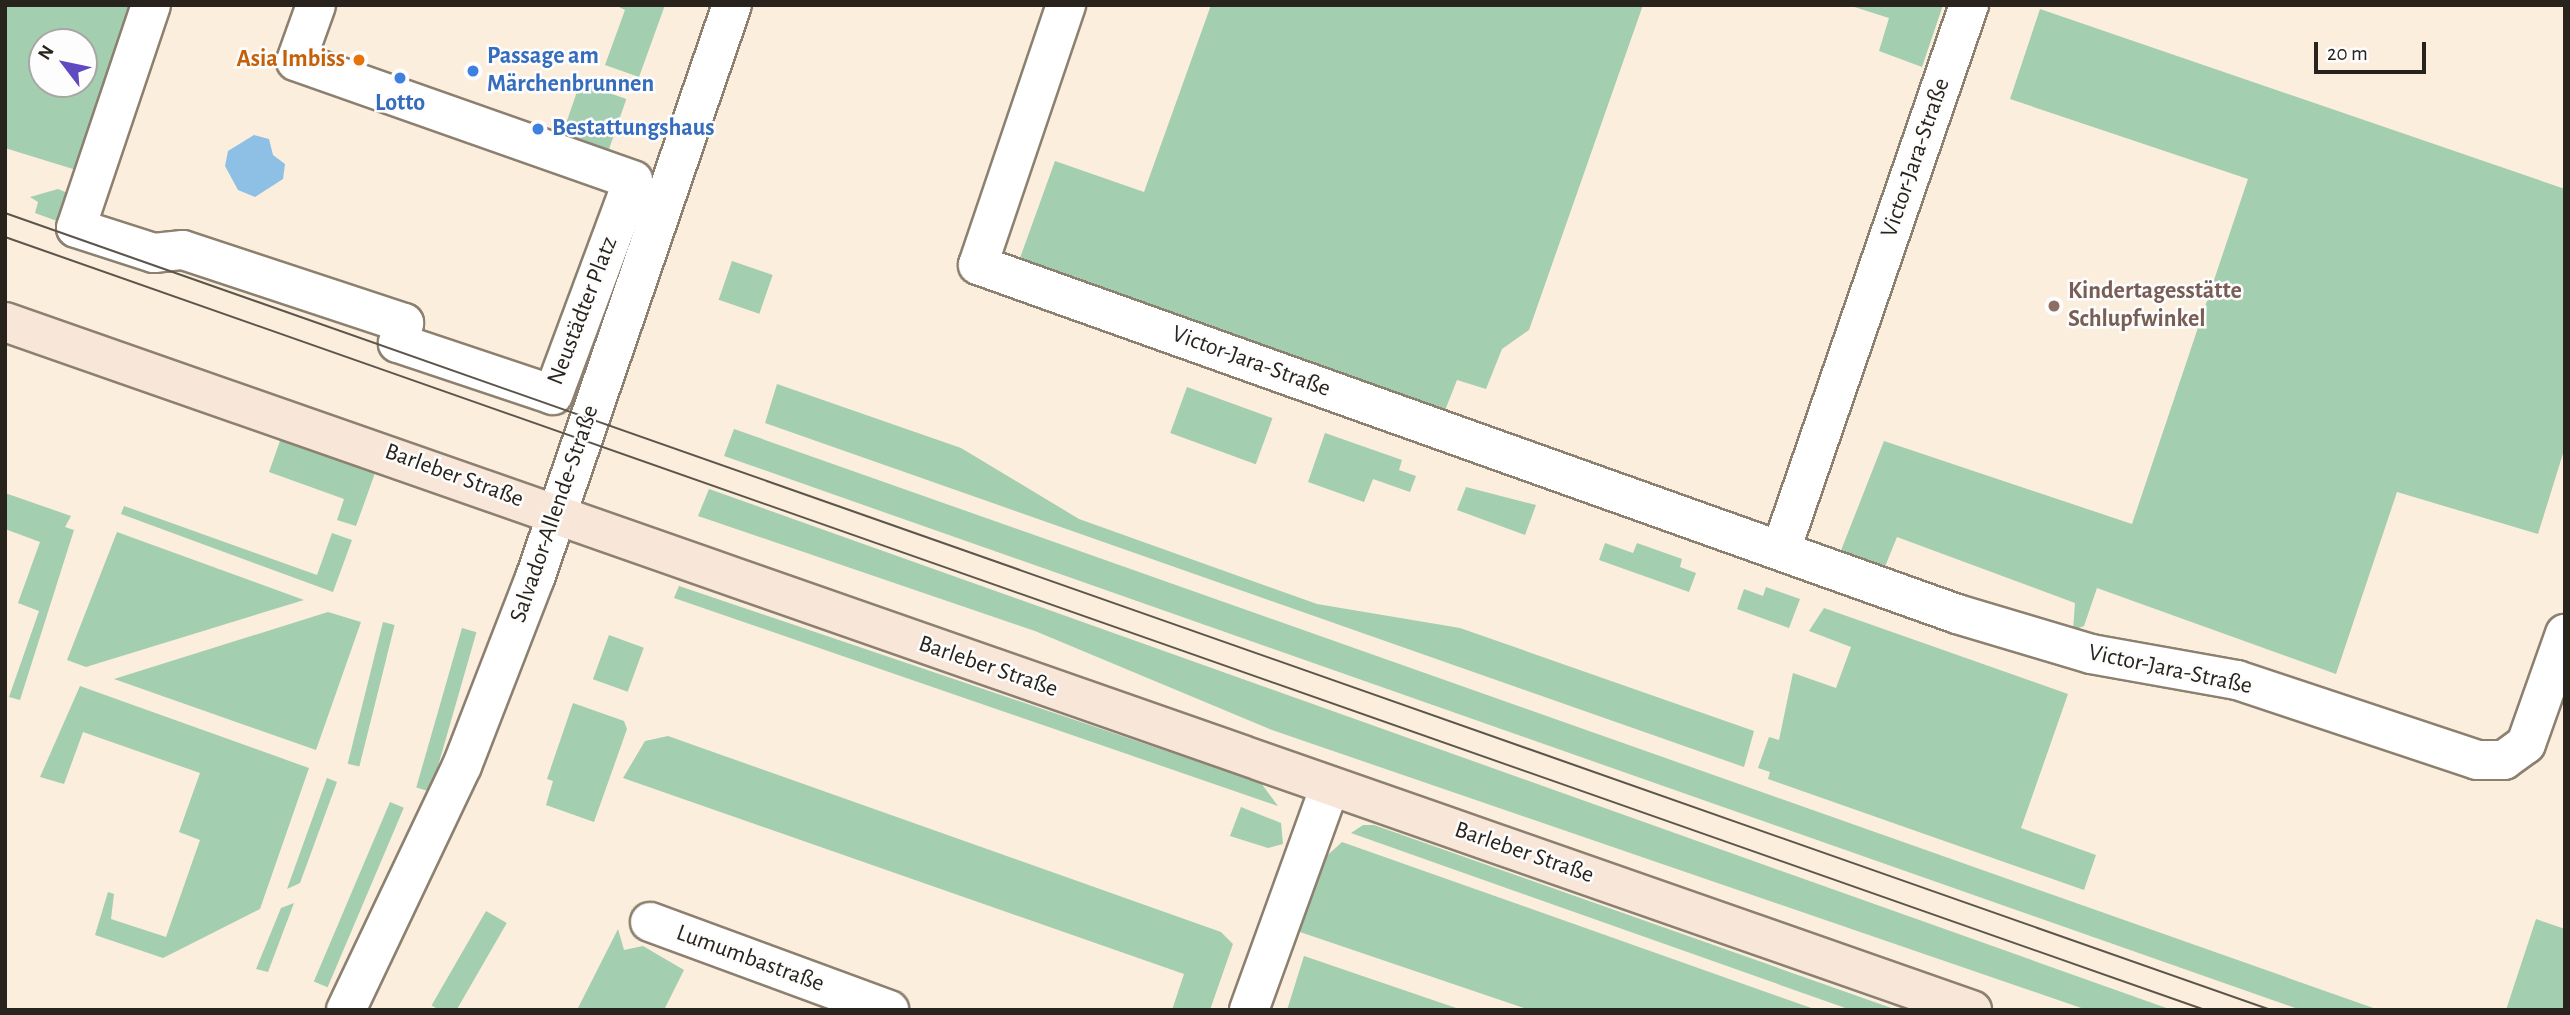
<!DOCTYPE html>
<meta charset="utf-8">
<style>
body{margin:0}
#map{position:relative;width:2570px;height:1015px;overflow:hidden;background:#fbeedc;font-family:"Alegreya Sans",sans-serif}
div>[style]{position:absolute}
.green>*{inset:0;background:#a3ceb0;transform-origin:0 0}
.water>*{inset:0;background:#8ebfe5}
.roads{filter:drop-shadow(2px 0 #8c8070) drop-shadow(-2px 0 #8c8070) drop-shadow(0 2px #8c8070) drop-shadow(0 -2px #8c8070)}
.street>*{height:38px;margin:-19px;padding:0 19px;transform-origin:19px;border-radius:19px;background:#fff}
.secondary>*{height:38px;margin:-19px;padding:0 19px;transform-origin:19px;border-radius:19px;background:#f8e7d9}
.tram>*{height:2px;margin:-1px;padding:0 1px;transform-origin:1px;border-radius:1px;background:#5c554b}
.dots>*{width:19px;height:19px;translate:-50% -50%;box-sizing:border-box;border:4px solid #fdfdfd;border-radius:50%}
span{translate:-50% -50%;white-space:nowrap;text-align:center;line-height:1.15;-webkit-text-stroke:5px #fdfdfd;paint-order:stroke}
.shop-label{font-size:24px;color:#366cbe;font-weight:700}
.left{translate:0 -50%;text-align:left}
.food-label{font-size:24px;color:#c56008;font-weight:700}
.right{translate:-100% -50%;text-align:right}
.street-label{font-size:24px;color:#28231c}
.education-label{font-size:24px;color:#785e54;font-weight:700}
.frame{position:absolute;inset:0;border:7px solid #28231c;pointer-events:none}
.north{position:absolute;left:28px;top:28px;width:70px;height:70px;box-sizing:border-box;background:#fdfdfd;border:2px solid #a8a6a3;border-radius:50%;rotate:302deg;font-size:19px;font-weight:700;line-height:28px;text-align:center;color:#28231c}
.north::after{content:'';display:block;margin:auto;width:24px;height:32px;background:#5f4ac2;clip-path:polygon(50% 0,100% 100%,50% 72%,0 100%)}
.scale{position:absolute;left:2314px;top:42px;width:112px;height:32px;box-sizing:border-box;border:4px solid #28231c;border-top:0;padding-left:9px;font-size:21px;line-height:24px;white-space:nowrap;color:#28231c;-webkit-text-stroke:5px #fdfdfd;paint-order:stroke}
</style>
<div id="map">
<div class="green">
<i style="clip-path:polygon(evenodd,5px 5px,130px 5px,86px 173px,5px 148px,5px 5px,42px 42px,84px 42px,84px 84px,42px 84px,42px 42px)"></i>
<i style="clip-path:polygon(615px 5px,665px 5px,639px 77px,605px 65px,625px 10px)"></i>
<i style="clip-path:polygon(1211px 5px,1643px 5px,1529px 330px,1502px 349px,1486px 389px,1457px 380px,1442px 418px,1020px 258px,1055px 161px,1144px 192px)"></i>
<i style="clip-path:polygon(1848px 5px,1943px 5px,1922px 67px,1879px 51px,1889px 18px)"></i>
<i style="clip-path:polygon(2040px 9px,2565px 189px,2565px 447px,2538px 534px,2397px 492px,2336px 674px,2097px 588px,2084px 626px,2073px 630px,2075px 603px,1897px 537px,1884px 569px,1840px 553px,1884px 441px,2132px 524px,2248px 179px,2010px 99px)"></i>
<i style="left:580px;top:83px;width:49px;height:58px;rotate:19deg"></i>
<i style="clip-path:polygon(58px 189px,85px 200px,76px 228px,35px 213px,38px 202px,30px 197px)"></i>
<i style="left:732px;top:261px;width:43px;height:41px;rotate:19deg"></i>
<i style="clip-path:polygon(777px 384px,961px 448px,1079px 519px,1317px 604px,1460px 628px,1754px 731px,1744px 767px,765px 423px)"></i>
<i style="left:1187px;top:387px;width:91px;height:49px;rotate:20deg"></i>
<i style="clip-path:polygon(734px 429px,2379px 1010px,2301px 1010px,724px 456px)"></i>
<i style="clip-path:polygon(1325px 433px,1402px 460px,1399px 470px,1416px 476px,1410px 492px,1373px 479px,1364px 502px,1308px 482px)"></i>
<i style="clip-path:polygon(281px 438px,375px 473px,356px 526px,337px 520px,344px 499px,269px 472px)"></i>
<i style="clip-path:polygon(1466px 487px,1536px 505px,1525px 535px,1457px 510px)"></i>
<i style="clip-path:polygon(709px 489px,2172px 1010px,2087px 1010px,1272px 730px,1035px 631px,698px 516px)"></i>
<i style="clip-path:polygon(5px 493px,71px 516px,65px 527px,74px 530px,20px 700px,9px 697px,39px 611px,18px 603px,40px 542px,5px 529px)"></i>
<i style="clip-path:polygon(124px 506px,317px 575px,332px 533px,352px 540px,333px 592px,121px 514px)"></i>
<i style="clip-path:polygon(117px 532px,304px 600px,86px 667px,67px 660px)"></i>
<i style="clip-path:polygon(1605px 543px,1633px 553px,1637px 543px,1682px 559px,1680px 567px,1696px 573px,1689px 592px,1599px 560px)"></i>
<i style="clip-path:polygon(679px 586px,1261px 783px,1278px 806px,674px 598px)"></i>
<i style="clip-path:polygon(1766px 587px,1800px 599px,1789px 628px,1737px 609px,1744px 589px,1763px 596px)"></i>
<i style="clip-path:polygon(1824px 608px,2068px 694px,2021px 828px,2096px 855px,2084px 890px,1768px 779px,1770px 772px,1758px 768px,1769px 737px,1779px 740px,1793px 673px,1836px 688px,1851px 647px,1809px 631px)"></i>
<i style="clip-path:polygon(328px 612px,361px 622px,316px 750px,114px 679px)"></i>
<i style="left:383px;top:622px;width:12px;height:146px;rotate:14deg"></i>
<i style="left:462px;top:628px;width:15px;height:166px;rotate:16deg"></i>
<i style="left:609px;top:635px;width:37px;height:47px;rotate:20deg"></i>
<i style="clip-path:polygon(80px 686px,309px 768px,260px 909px,163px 958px,95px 935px,108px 892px,114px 894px,111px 919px,166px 937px,200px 840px,179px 832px,200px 773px,83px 732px,64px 784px,40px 777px)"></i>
<i style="clip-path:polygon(573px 703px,624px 721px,627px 729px,594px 822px,546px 805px,553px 781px,547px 779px)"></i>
<i style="clip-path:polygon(668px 736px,1221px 932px,1233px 944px,1210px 1010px,1172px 1010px,1184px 974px,623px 778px,645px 741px)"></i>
<i style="clip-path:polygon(327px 778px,337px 782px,300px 883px,287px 889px)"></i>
<i style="left:390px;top:802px;width:15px;height:195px;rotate:23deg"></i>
<i style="clip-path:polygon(1241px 807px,1281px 823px,1283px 844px,1268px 848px,1230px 836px)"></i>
<i style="clip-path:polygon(1363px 825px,1374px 825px,1897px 1010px,1851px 1010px,1351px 833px)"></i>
<i style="clip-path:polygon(1342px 842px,1817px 1010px,1530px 1010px,1300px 932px,1319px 863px)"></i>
<i style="clip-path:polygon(294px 903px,268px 972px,256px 969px,281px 908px)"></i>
<i style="left:486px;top:911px;width:24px;height:109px;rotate:30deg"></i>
<i style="clip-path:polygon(2536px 919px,2565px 929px,2565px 1010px,2506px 1010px)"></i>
<i style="clip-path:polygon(618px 929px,624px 950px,643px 946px,684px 970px,664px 1010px,577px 1010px)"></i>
<i style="clip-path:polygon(1304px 956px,1462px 1010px,1287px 1010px)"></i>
</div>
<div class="water">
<i style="clip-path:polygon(254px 135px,269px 139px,273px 155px,285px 164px,283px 179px,255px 197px,238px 190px,225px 166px,228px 151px)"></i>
</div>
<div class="roads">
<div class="street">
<i style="left:151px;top:5px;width:235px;rotate:108.6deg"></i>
<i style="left:76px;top:228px;width:82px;rotate:17.8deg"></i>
<i style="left:154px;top:253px;width:29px;rotate:-6deg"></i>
<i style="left:183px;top:250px;width:233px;rotate:18.3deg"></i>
<i style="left:404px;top:323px;width:21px;rotate:107deg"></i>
<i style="left:398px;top:343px;width:163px;rotate:18.5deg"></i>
<i style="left:553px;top:395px;width:229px;rotate:-69.6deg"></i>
<i style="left:633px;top:180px;width:357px;rotate:-160.6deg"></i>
<i style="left:296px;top:61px;width:59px;rotate:-70.3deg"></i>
<i style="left:1066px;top:5px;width:274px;rotate:108.7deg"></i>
<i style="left:978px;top:265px;width:1039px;rotate:19.62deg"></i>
<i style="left:1957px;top:614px;width:140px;rotate:16.6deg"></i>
<i style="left:2091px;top:654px;width:148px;rotate:10.1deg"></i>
<i style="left:2237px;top:680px;width:253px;rotate:18.4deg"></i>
<i style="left:2477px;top:760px;width:27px"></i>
<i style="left:2504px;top:760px;width:27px;rotate:-36deg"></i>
<i style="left:2526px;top:744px;width:117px;rotate:-70.5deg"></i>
<i style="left:1781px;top:550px;width:577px;rotate:-70.97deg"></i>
<i style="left:650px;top:922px;width:255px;rotate:20.2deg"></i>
<i style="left:346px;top:1010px;width:270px;rotate:-64.6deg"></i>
<i style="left:462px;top:766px;width:202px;rotate:-68.8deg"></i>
<i style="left:535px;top:578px;width:606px;rotate:-71.03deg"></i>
<i style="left:1249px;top:1010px;width:238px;rotate:-70.1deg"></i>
</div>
<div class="secondary">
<i style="left:5px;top:322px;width:2084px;rotate:19.28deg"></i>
</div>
</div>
<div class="tram">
<i style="left:5px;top:213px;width:2402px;rotate:19.38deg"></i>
<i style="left:5px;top:237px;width:2332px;rotate:19.36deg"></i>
</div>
<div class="dots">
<i style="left:359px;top:60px;background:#e8710a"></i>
<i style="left:473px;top:71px;background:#3f7fe0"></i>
<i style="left:400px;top:78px;background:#3f7fe0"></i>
<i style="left:538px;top:129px;background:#3f7fe0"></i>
<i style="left:2054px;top:306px;background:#8d6e63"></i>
</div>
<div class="shop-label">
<span class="left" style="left:487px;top:71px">Passage am<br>Märchenbrunnen</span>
<span style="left:400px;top:104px">Lotto</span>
<span class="left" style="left:552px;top:129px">Bestattungshaus</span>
</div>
<div class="food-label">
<span class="right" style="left:345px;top:60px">Asia Imbiss</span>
</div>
<div class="street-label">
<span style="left:1916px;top:158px;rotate:-71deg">Victor-Jara-Straße</span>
<span style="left:583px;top:311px;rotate:-69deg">Neustädter Platz</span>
<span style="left:1251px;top:362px;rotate:20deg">Victor-Jara-Straße</span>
<span style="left:454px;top:476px;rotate:20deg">Barleber Straße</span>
<span style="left:555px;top:514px;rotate:-71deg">Salvador-Allende-Straße</span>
<span style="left:988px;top:667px;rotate:19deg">Barleber Straße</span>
<span style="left:2170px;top:670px;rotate:12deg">Victor-Jara-Straße</span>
<span style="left:1524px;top:853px;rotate:19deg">Barleber Straße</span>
<span style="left:750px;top:959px;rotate:20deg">Lumumbastraße</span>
</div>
<div class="education-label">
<span class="left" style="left:2068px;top:306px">Kindertagesstätte<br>Schlupfwinkel</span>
</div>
<div class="frame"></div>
<div class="north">N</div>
<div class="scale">20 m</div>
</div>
